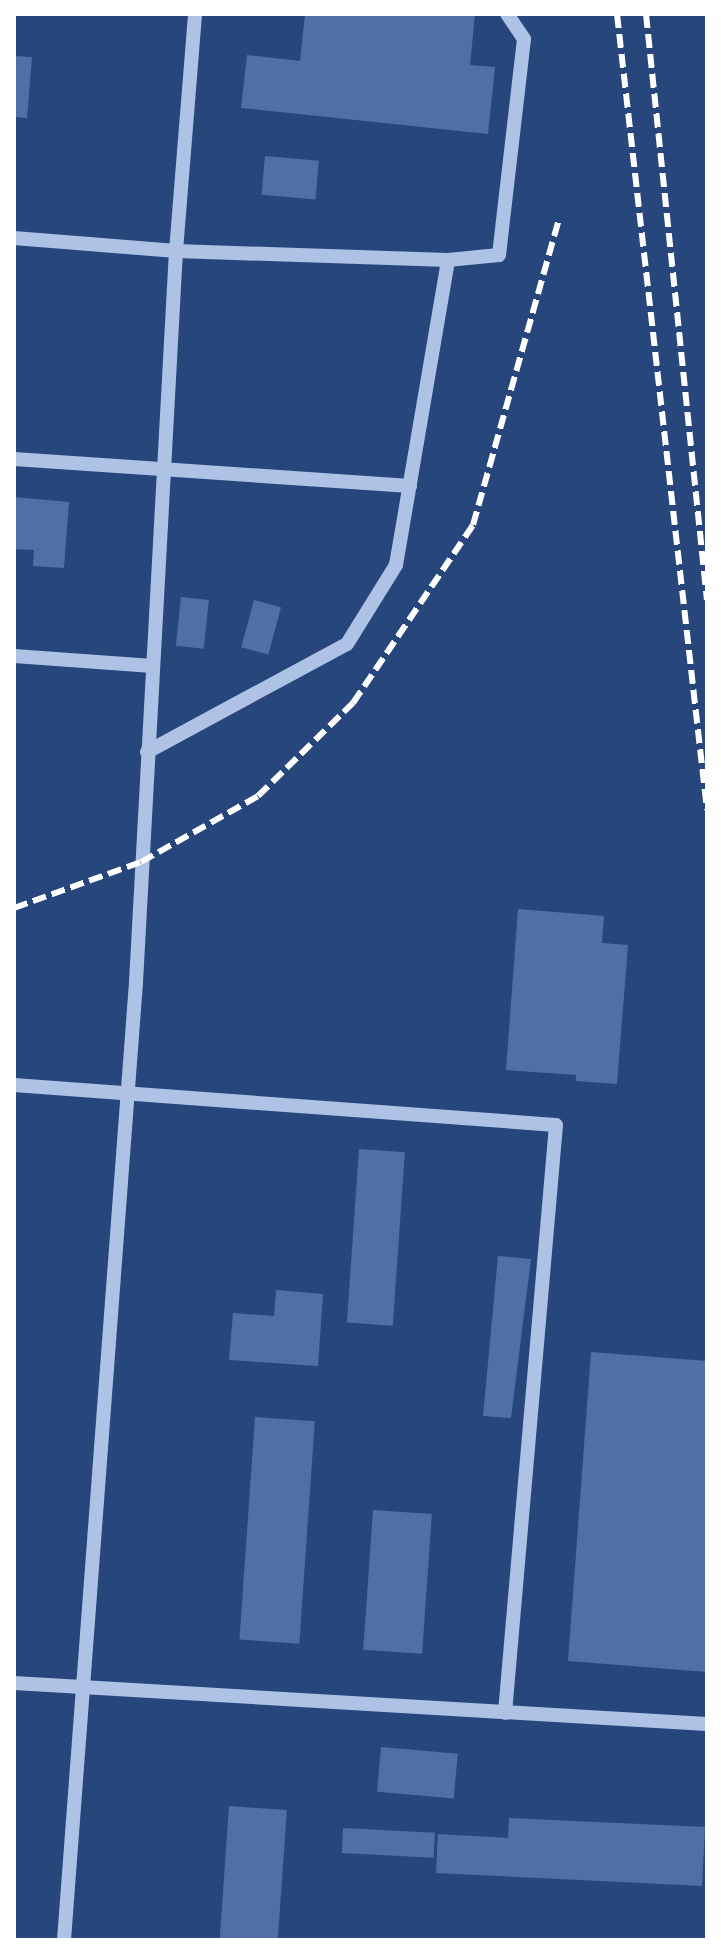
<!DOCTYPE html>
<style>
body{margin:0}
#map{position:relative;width:721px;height:1954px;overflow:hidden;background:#27477c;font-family:"Golos Text",sans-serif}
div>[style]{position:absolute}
.building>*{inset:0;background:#5070a5;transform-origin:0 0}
.minor>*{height:14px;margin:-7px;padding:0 7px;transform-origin:7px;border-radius:7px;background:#adc2e4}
.rail>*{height:6px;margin-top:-3px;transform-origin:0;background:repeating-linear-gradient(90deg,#fff 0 14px,transparent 0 20px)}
span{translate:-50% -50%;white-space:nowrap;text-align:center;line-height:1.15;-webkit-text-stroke:8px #27477c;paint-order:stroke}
.frame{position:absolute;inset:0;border:16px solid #fff;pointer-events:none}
</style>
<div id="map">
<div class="building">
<i style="clip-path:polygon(305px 14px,475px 14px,470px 65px,495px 67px,488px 134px,241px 108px,247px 55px,300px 61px)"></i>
<i style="clip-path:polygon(14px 56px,32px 57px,27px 118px,14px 117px)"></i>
<i style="left:265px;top:156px;width:54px;height:39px;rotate:5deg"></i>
<i style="clip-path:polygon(14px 497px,69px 502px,64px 568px,33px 566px,34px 550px,14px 549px)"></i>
<i style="left:181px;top:597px;width:28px;height:49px;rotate:6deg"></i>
<i style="left:254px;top:600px;width:28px;height:49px;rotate:15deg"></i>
<i style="clip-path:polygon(518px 909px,604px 916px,602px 943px,628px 945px,617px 1084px,576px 1081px,576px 1075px,506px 1070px)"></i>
<i style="left:359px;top:1149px;width:46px;height:174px;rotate:4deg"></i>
<i style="clip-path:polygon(498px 1256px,531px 1259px,511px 1418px,483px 1416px)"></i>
<i style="clip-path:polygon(276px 1290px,323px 1294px,318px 1366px,229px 1360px,233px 1313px,274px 1316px)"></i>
<i style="clip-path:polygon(591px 1352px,707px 1361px,707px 1672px,568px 1661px)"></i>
<i style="left:255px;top:1417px;width:60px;height:223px;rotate:4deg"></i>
<i style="left:373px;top:1510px;width:59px;height:140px;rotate:4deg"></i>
<i style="left:381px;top:1747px;width:77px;height:45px;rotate:5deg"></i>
<i style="left:229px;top:1806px;width:58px;height:134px;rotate:4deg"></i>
<i style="clip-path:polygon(509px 1818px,705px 1827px,702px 1886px,436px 1873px,438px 1834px,508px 1838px)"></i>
<i style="left:343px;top:1828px;width:92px;height:25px;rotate:3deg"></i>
</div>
<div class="minor">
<i style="left:14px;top:238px;width:163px;rotate:4.6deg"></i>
<i style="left:176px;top:251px;width:272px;rotate:1.9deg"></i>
<i style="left:448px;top:260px;width:51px;rotate:-5.6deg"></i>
<i style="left:499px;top:255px;width:217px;rotate:-83.4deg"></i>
<i style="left:524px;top:39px;width:30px;rotate:-124deg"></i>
<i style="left:14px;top:459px;width:397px;rotate:3.9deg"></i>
<i style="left:14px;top:656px;width:139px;rotate:4.1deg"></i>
<i style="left:147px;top:752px;width:227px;rotate:-28.4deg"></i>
<i style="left:347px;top:644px;width:93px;rotate:-58.2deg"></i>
<i style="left:396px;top:565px;width:309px;rotate:-80.3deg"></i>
<i style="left:14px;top:1085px;width:543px;rotate:4.22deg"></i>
<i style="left:556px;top:1125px;width:590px;rotate:94.96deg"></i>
<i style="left:14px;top:1683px;width:694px;rotate:3.39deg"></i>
<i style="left:64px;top:1940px;width:961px;rotate:-85.7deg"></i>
<i style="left:136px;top:982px;width:732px;rotate:-86.87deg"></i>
<i style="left:176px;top:251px;width:238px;rotate:-85.4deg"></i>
</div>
<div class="rail">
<i style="left:617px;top:14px;width:801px;rotate:83.55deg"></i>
<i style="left:646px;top:14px;width:589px;rotate:84.06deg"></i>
<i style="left:14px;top:908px;width:135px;rotate:-19.9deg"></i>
<i style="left:141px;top:862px;width:134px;rotate:-29.4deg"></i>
<i style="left:258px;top:796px;width:133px;rotate:-44.4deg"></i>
<i style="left:353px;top:703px;width:215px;rotate:-56deg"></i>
<i style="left:473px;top:525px;width:315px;rotate:-74.3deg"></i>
</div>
<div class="frame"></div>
</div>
